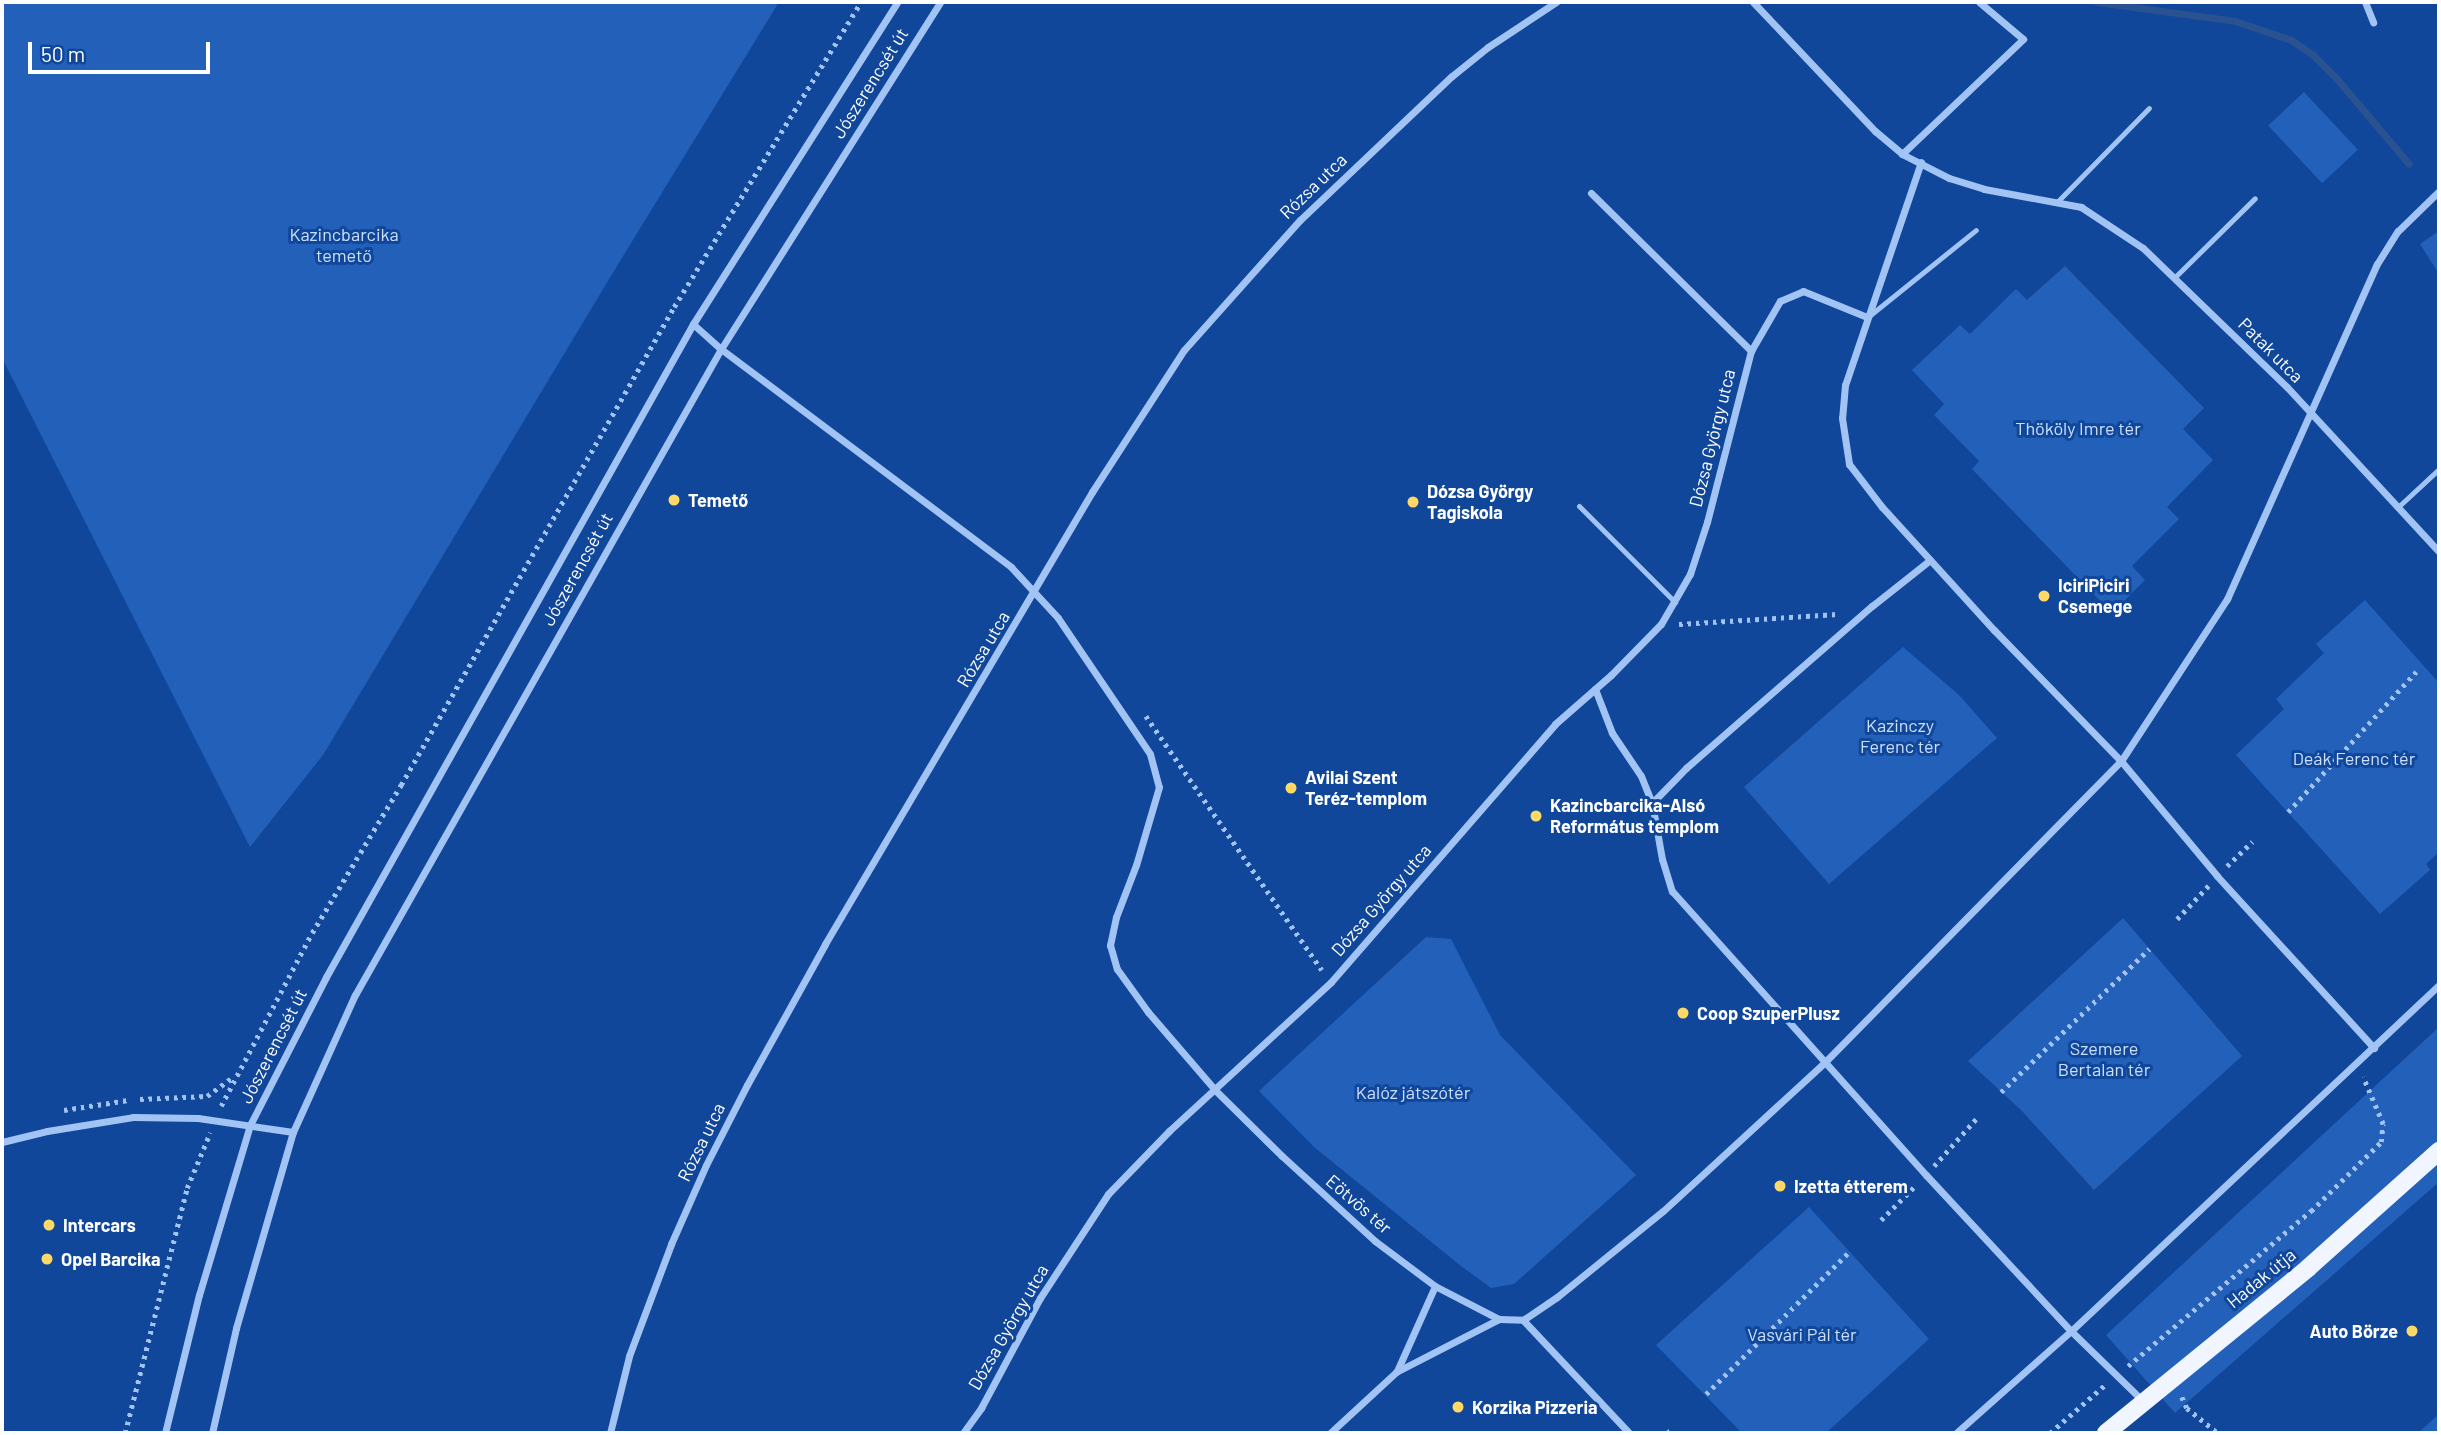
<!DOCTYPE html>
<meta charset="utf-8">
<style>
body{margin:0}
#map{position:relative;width:2441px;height:1435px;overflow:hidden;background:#10479a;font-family:Barlow,sans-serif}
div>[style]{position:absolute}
.green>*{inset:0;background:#2260b9;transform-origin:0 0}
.stream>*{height:7px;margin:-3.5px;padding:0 3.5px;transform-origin:3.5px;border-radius:3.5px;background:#2a5291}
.path>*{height:4.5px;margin-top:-2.25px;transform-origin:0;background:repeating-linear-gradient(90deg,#a2c4f5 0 3.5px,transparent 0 8.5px)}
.lane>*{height:5px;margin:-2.5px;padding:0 2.5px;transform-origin:2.5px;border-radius:2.5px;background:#a2c4f5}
.street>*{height:7px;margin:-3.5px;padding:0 3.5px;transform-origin:3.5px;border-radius:3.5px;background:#a2c4f5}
.primary>*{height:18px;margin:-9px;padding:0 9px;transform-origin:9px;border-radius:9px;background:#f0f5ff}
.dots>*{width:19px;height:19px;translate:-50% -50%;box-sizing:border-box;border:4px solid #10479a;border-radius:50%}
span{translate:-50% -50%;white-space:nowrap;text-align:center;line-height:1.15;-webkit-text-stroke:6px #10479a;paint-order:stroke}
.street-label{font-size:18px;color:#fff}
.park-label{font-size:18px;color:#cbe0fe}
.poi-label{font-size:18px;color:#fff;font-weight:700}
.left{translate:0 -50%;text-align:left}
.right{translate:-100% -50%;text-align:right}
.frame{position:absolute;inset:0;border:4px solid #fff;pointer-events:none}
.scale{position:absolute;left:28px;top:42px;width:182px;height:32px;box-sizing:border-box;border:4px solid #fff;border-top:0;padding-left:9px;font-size:21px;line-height:24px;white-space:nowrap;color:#fff;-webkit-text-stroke:5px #10479a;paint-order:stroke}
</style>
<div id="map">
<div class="green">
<i style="clip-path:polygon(2px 2px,779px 2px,620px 261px,323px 755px,250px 847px,2px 358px)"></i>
<i style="left:2304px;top:92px;width:79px;height:49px;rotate:47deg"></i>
<i style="clip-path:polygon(2439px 231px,2439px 274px,2420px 244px)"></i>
<i style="clip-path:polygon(2065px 266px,2204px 408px,2183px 429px,2213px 460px,2167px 507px,2179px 519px,2132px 566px,2145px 580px,2112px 613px,1972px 469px,1979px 461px,1934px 415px,1944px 404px,1912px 370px,1960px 325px,1970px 334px,2016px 289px,2027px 300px)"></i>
<i style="clip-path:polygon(2365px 600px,2439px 683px,2439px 852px,2426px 864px,2430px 870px,2380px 914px,2236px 755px,2284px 709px,2276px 699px,2324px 653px,2316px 644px)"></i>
<i style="clip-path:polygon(1903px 647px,1959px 695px,1997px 738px,1829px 884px,1744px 787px)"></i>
<i style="clip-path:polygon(2123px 918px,2242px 1056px,2094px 1190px,2022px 1111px,1968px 1061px)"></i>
<i style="clip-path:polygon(1426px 937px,1451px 939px,1500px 1035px,1636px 1175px,1514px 1284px,1491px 1288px,1461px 1266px,1314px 1147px,1259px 1091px)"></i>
<i style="clip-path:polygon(2439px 1027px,2439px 1182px,2175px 1413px,2106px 1335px)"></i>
<i style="clip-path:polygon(1809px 1207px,1929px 1339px,1826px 1433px,1742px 1433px,1656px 1345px)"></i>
<i style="clip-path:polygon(2439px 1414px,2439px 1433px,2418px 1433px)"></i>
</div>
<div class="stream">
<i style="left:2097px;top:2px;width:139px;rotate:7.8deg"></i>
<i style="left:2235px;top:21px;width:59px;rotate:18.7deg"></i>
<i style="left:2291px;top:40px;width:27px;rotate:34deg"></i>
<i style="left:2313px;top:55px;width:34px;rotate:45deg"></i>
<i style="left:2337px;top:79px;width:111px;rotate:49.7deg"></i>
</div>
<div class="path">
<i style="left:1679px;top:624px;width:159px;rotate:-3.6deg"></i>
<i style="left:1146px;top:716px;width:309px;rotate:55.3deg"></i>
<i style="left:2288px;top:812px;width:190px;rotate:-47.6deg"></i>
<i style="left:2227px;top:866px;width:35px;rotate:-44deg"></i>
<i style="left:2177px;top:919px;width:47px;rotate:-46.7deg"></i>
<i style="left:2001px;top:1092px;width:206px;rotate:-44deg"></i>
<i style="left:140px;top:1099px;width:67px;rotate:-2.6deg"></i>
<i style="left:207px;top:1096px;width:32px;rotate:-36deg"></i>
<i style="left:221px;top:1106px;width:195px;rotate:-62.3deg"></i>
<i style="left:312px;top:933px;width:173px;rotate:-59deg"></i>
<i style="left:401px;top:785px;width:550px;rotate:-60.27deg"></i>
<i style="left:674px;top:307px;width:358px;rotate:-58.5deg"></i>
<i style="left:64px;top:1110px;width:65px;rotate:-8.9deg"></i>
<i style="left:1934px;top:1166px;width:63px;rotate:-48.2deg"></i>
<i style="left:1881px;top:1220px;width:49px;rotate:-45deg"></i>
<i style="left:2128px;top:1366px;width:240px;rotate:-40.3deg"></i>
<i style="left:2311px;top:1211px;width:98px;rotate:-44.6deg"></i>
<i style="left:2381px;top:1142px;width:18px;rotate:-84deg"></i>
<i style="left:2383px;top:1124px;width:51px;rotate:-113.1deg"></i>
<i style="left:1706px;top:1394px;width:200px;rotate:-44.8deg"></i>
<i style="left:2182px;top:1397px;width:12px;rotate:66deg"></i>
<i style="left:2187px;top:1408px;width:40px;rotate:39deg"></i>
<i style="left:125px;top:1433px;width:253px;rotate:-75.8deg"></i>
<i style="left:187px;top:1188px;width:60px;rotate:-67.3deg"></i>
<i style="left:1667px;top:1433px;width:5px;rotate:-37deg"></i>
<i style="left:2050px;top:1433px;width:73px;rotate:-41.1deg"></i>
</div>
<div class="lane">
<i style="left:2058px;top:201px;width:130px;rotate:-45.6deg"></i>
<i style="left:2175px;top:277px;width:112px;rotate:-44.6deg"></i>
<i style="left:1869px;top:316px;width:137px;rotate:-38.8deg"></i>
<i style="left:1579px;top:506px;width:136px;rotate:45deg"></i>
<i style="left:2398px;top:507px;width:56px;rotate:-42.8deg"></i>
</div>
<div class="street">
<i style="left:1753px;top:2px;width:178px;rotate:46.6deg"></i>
<i style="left:1875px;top:131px;width:35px;rotate:40deg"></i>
<i style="left:1902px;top:154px;width:53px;rotate:27.1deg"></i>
<i style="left:1949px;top:178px;width:37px;rotate:17deg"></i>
<i style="left:1984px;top:189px;width:99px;rotate:10.5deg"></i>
<i style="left:2081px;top:207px;width:74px;rotate:33.5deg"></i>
<i style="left:2143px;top:248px;width:200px;rotate:44deg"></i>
<i style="left:2287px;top:387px;width:224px;rotate:47.3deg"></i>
<i style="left:2365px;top:2px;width:22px;rotate:68deg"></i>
<i style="left:1902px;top:154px;width:167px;rotate:-43.5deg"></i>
<i style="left:2023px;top:39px;width:57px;rotate:-139.9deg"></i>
<i style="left:1921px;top:162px;width:236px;rotate:108.8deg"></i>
<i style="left:1845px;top:385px;width:33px;rotate:95deg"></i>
<i style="left:1842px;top:418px;width:47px;rotate:81.3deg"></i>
<i style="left:1849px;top:464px;width:54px;rotate:52.5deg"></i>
<i style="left:1882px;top:507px;width:166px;rotate:47.7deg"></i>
<i style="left:1994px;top:630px;width:182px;rotate:45.9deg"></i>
<i style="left:2121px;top:761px;width:150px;rotate:50.1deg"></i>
<i style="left:2217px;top:876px;width:233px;rotate:47.6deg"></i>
<i style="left:1591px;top:193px;width:225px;rotate:44.6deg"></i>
<i style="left:693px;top:324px;width:38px;rotate:42deg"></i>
<i style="left:721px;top:349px;width:363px;rotate:36.9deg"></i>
<i style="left:1011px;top:567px;width:69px;rotate:47.3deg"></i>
<i style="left:1058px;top:618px;width:164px;rotate:55.9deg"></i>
<i style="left:1150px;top:754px;width:34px;rotate:75deg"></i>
<i style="left:1159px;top:787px;width:81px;rotate:106.4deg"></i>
<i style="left:1136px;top:865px;width:56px;rotate:111deg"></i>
<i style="left:1116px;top:917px;width:29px;rotate:102deg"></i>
<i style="left:1110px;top:945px;width:25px;rotate:74deg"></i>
<i style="left:1117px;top:969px;width:53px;rotate:54.2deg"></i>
<i style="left:1148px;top:1012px;width:103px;rotate:49.3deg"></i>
<i style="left:1215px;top:1090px;width:94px;rotate:44.6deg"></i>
<i style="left:1282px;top:1156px;width:126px;rotate:42.4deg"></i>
<i style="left:1375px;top:1241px;width:75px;rotate:36.9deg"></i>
<i style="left:1435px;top:1286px;width:72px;rotate:27.3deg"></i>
<i style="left:1595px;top:689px;width:47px;rotate:68.9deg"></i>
<i style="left:1612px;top:733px;width:52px;rotate:56deg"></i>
<i style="left:1641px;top:776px;width:29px;rotate:68deg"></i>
<i style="left:1652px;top:803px;width:57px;rotate:79.9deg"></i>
<i style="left:1662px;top:859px;width:34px;rotate:73deg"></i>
<i style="left:1672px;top:891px;width:381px;rotate:48.2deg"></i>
<i style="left:1926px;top:1175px;width:213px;rotate:47.1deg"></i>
<i style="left:2071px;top:1331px;width:100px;rotate:44.2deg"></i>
<i style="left:1652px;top:803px;width:49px;rotate:-45.8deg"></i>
<i style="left:1686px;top:768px;width:247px;rotate:-41.1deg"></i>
<i style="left:1872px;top:606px;width:74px;rotate:-38.4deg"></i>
<i style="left:2px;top:1142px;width:46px;rotate:-13.7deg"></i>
<i style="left:47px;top:1131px;width:87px;rotate:-9.2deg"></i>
<i style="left:133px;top:1117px;width:65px;rotate:0.9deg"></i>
<i style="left:198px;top:1118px;width:96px;rotate:8.4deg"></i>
<i style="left:1523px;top:1320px;width:41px;rotate:-34.1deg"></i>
<i style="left:1557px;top:1297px;width:136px;rotate:-39.1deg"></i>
<i style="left:1663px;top:1211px;width:220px;rotate:-42.6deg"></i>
<i style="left:1825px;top:1062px;width:422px;rotate:-45.5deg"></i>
<i style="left:2121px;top:761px;width:194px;rotate:-56.8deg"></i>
<i style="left:2227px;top:599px;width:367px;rotate:-65.9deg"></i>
<i style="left:2377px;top:264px;width:39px;rotate:-58deg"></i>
<i style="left:2398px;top:231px;width:57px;rotate:-44.3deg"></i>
<i style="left:1523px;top:1320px;width:155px;rotate:46.8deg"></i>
<i style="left:1397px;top:1371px;width:93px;rotate:-65.9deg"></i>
<i style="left:165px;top:1433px;width:142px;rotate:-76.2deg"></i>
<i style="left:199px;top:1295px;width:177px;rotate:-73.3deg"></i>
<i style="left:250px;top:1125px;width:166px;rotate:-62.8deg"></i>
<i style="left:326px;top:977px;width:749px;rotate:-60.66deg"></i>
<i style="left:693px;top:324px;width:381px;rotate:-57.6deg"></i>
<i style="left:212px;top:1433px;width:108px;rotate:-77.1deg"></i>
<i style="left:236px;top:1328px;width:204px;rotate:-73.8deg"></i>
<i style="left:293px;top:1132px;width:150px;rotate:-65.7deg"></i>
<i style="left:355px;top:995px;width:742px;rotate:-60.47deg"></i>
<i style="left:721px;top:349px;width:410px;rotate:-57.7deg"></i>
<i style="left:610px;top:1433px;width:79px;rotate:-76.1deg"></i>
<i style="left:629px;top:1356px;width:120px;rotate:-69.4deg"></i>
<i style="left:671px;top:1244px;width:86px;rotate:-66.1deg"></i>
<i style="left:706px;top:1165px;width:90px;rotate:-62.9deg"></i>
<i style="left:747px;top:1085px;width:161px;rotate:-61deg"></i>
<i style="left:825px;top:944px;width:525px;rotate:-59.43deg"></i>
<i style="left:1092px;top:492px;width:169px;rotate:-57.1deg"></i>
<i style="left:1184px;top:350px;width:174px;rotate:-48.3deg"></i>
<i style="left:1300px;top:220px;width:209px;rotate:-43.5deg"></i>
<i style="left:1452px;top:76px;width:46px;rotate:-38.9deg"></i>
<i style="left:1488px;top:47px;width:82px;rotate:-33.5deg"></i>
<i style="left:963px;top:1433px;width:31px;rotate:-54deg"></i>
<i style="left:981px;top:1408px;width:125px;rotate:-61.8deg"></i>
<i style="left:1040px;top:1298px;width:124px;rotate:-56.8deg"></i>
<i style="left:1108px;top:1194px;width:88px;rotate:-45.9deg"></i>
<i style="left:1169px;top:1131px;width:220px;rotate:-42.6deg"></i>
<i style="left:1331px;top:982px;width:342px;rotate:-49deg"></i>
<i style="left:1555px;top:724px;width:74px;rotate:-41.2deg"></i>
<i style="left:1611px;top:675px;width:71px;rotate:-45.6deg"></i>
<i style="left:1661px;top:624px;width:58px;rotate:-59.9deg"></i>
<i style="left:1690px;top:574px;width:55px;rotate:-71.9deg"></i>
<i style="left:1707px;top:522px;width:177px;rotate:-75.6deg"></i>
<i style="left:1751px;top:351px;width:58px;rotate:-59.9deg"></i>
<i style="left:1780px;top:301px;width:25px;rotate:-23deg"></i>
<i style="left:1803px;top:291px;width:69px;rotate:22.1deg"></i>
<i style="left:1330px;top:1433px;width:90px;rotate:-42.7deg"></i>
<i style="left:1396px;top:1372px;width:116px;rotate:-27.2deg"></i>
<i style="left:1499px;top:1319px;width:24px;rotate:2deg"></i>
<i style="left:1956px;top:1433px;width:154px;rotate:-41.6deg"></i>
<i style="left:2071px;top:1331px;width:505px;rotate:-43.24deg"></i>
</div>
<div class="primary">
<i style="left:2106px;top:1433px;width:261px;rotate:-39.2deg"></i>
<i style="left:2308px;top:1268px;width:176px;rotate:-41.8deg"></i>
</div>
<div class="dots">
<i style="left:674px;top:500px;background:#ffd966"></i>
<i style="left:1413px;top:502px;background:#ffd966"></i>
<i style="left:2044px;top:596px;background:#ffd966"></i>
<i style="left:1291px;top:788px;background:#ffd966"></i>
<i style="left:1536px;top:816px;background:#ffd966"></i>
<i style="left:1683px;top:1013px;background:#ffd966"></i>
<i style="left:1780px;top:1186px;background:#ffd966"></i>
<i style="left:49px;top:1225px;background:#ffd966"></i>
<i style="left:47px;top:1259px;background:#ffd966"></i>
<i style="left:2412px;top:1331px;background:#ffd966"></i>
<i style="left:1458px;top:1407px;background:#ffd966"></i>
</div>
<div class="street-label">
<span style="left:870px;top:83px;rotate:-58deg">Jószerencsét út</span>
<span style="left:1313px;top:186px;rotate:-44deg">Rózsa utca</span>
<span style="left:2271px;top:350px;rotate:45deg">Patak utca</span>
<span style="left:1712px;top:438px;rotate:-76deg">Dózsa György utca</span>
<span style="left:577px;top:569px;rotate:-61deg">Jószerencsét út</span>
<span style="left:983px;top:649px;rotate:-59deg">Rózsa utca</span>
<span style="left:1381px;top:900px;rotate:-49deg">Dózsa György utca</span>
<span style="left:273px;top:1046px;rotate:-63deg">Jószerencsét út</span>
<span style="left:701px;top:1142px;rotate:-64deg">Rózsa utca</span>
<span style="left:1359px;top:1204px;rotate:41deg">Eötvös tér</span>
<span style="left:2261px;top:1278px;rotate:-39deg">Hadak útja</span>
<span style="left:1008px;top:1327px;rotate:-60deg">Dózsa György utca</span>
</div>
<div class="park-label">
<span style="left:344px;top:245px">Kazincbarcika<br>temető</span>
<span style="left:2078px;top:428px">Thököly Imre tér</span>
<span style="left:1900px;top:736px">Kazinczy<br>Ferenc tér</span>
<span style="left:2354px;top:758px">Deák Ferenc tér</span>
<span style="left:2104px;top:1059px">Szemere<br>Bertalan tér</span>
<span style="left:1413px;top:1092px">Kalóz játszótér</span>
<span style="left:1802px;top:1334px">Vasvári Pál tér</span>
</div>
<div class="poi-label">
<span class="left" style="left:1427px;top:502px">Dózsa György<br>Tagiskola</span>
<span class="left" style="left:688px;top:500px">Temető</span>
<span class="left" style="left:2058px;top:596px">IciriPiciri<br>Csemege</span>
<span class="left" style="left:1305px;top:788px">Avilai Szent<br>Teréz-templom</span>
<span class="left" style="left:1550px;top:816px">Kazincbarcika-Alsó<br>Református templom</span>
<span class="left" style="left:1697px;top:1013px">Coop SzuperPlusz</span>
<span class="left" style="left:1794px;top:1186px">Izetta étterem</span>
<span class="left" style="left:63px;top:1225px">Intercars</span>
<span class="left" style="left:61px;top:1259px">Opel Barcika</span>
<span class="right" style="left:2398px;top:1331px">Auto Börze</span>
<span class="left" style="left:1472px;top:1407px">Korzika Pizzeria</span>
</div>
<div class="frame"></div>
<div class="scale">50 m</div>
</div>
